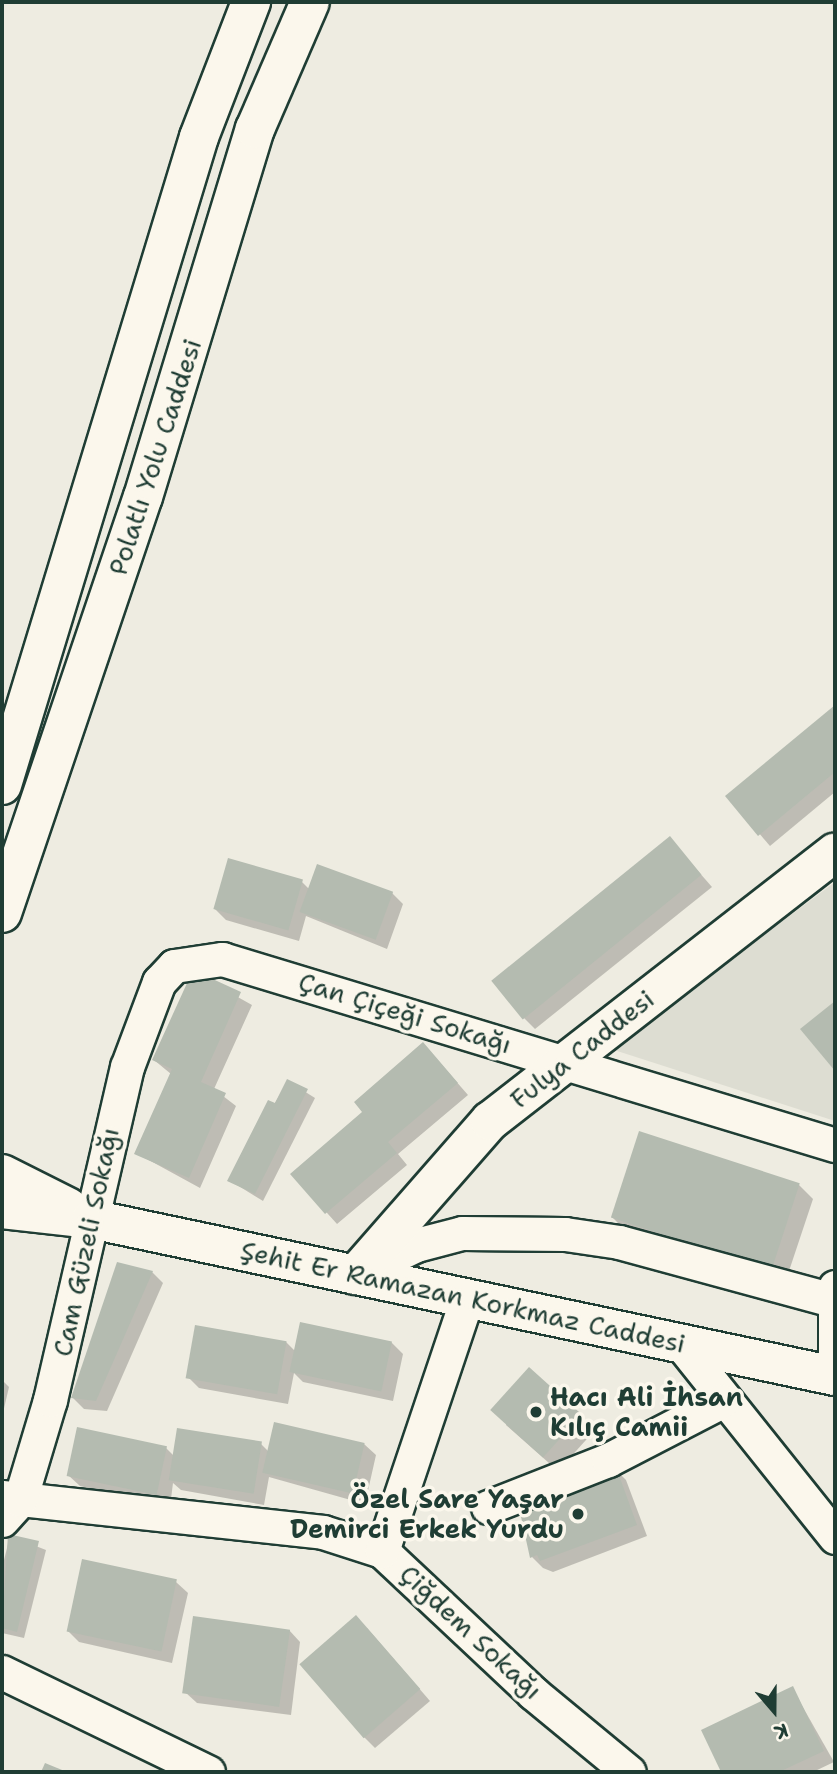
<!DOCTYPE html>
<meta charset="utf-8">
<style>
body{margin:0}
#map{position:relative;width:837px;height:1774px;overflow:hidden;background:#eeece1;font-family:"Shantell Sans",sans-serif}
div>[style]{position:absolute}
.built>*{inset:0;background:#ddddd2}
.shadow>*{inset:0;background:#0003}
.building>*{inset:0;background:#b4bbb0;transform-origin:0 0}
.roads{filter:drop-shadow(2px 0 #1f3d34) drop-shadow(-2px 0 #1f3d34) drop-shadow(0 2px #1f3d34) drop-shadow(0 -2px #1f3d34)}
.minor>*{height:33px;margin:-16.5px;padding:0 16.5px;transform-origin:16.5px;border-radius:16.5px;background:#fbf7ec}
.tertiary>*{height:38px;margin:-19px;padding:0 19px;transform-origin:19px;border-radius:19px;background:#fbf7ec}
.primary>*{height:38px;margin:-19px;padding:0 19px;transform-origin:19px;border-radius:19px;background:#fbf7ec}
.dots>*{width:19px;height:19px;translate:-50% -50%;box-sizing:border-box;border:4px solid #fbf7ec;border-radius:50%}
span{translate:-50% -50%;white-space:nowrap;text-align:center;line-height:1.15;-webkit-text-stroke:7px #fbf7ec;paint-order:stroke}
.street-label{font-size:26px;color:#1f3d34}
.poi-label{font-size:26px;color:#1f3d34;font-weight:700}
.left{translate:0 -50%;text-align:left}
.right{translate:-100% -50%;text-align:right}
.frame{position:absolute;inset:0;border:4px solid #1f3d34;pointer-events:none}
.north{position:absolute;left:739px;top:1676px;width:70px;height:70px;-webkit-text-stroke:5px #fbf7ec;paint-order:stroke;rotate:160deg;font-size:19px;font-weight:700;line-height:28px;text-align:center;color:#1f3d34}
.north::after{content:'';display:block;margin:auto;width:24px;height:32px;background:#1f3d34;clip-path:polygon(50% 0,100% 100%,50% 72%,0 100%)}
</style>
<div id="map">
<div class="built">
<i style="clip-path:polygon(835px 882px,835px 1121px,611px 1049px)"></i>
</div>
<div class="shadow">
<i style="clip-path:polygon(835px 707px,835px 792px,770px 846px,727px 796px)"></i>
<i style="clip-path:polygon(670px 839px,712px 887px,535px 1029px,524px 1018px)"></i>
<i style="clip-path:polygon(302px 882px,310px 890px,392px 893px,403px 904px,387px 949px,306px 916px,299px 941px,226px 920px,215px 909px)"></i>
<i style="clip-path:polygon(193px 972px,252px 1005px,214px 1089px,236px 1106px,200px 1188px,136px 1153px,171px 1074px,154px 1060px)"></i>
<i style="clip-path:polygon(434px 1056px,468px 1095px,398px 1154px,407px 1165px,337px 1224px,292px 1174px)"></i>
<i style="clip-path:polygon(288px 1081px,315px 1098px,263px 1201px,229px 1180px)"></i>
<i style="clip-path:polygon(799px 1185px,813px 1199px,785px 1283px,626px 1231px,612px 1217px)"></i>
<i style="clip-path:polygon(152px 1272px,163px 1283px,107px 1411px,84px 1409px,73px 1398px)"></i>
<i style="clip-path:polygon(286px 1342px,296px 1352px,391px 1342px,403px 1354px,393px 1401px,303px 1382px,294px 1373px,288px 1404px,199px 1388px,188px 1377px)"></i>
<i style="clip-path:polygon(529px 1369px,595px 1430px,558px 1471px,506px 1425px)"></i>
<i style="clip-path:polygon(2px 1380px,9px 1387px,2px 1417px)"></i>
<i style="clip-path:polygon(261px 1444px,269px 1452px,364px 1444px,376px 1455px,365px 1504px,269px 1477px,264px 1505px,181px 1490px,173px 1483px,170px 1507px,80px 1486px,68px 1475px,166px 1448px,174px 1456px)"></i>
<i style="clip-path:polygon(615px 1469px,626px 1480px,647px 1536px,553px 1572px,543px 1568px,532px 1557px)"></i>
<i style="clip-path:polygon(10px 1536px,46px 1550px,24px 1638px,2px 1633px,2px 1568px)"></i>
<i style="clip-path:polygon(176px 1582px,188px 1593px,172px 1663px,79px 1642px,68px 1631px)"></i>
<i style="clip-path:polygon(367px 1628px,430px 1701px,375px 1748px,364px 1737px)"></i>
<i style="clip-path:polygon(289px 1630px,300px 1642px,291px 1715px,197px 1703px,185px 1692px)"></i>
<i style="clip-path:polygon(792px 1688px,834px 1762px,813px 1772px,723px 1772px,703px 1731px)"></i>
</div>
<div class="building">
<i style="clip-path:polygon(835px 705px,835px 772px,758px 836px,725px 796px)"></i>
<i style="left:670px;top:836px;width:50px;height:230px;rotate:51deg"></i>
<i style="left:228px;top:858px;width:78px;height:53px;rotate:16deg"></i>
<i style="left:317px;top:864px;width:81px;height:51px;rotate:20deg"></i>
<i style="clip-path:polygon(193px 970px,241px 992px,201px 1082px,226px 1093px,189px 1178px,134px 1154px,172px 1069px,152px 1060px)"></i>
<i style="clip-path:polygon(835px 1001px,835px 1071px,800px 1029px)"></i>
<i style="clip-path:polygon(423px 1042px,458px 1083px,388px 1142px,397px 1153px,325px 1214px,290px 1174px,362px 1112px,354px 1102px)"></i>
<i style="clip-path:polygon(287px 1079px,308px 1089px,255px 1194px,227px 1181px,268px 1100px,275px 1103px)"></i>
<i style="left:639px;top:1131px;width:169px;height:91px;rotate:18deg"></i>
<i style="clip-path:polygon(117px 1262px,153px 1271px,96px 1401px,71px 1398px)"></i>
<i style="left:300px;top:1322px;width:94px;height:51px;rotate:12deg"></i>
<i style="left:195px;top:1325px;width:93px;height:54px;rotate:10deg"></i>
<i style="left:529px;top:1367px;width:71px;height:58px;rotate:42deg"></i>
<i style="left:274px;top:1422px;width:93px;height:52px;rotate:13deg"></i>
<i style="left:77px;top:1427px;width:92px;height:50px;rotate:12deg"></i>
<i style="left:177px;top:1428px;width:86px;height:53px;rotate:9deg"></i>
<i style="clip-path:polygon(616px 1467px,637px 1525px,540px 1561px,537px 1555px,530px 1558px,518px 1503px)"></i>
<i style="clip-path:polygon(8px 1534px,39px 1541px,17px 1632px,2px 1628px)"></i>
<i style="left:82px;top:1559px;width:97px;height:74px;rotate:12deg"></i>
<i style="left:356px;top:1615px;width:98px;height:75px;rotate:49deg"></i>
<i style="left:193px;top:1616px;width:98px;height:78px;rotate:8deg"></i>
<i style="clip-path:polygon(793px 1686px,824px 1751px,779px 1772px,721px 1772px,701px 1730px)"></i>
<i style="clip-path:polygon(45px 1763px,67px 1772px,41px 1772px)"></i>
</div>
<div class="roads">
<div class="minor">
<i style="left:360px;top:1272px;width:62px;rotate:-25.7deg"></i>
<i style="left:416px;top:1245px;width:48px;rotate:-14.6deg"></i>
<i style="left:462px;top:1233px;width:103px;rotate:0.6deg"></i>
<i style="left:565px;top:1234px;width:55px;rotate:8.4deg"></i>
<i style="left:619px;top:1242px;width:222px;rotate:15.2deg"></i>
<i style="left:835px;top:1287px;width:71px;rotate:90deg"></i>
<i style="left:681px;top:1344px;width:247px;rotate:51.4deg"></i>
<i style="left:2px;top:1497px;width:323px;rotate:6.2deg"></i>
<i style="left:323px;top:1532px;width:62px;rotate:17.9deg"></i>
<i style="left:382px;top:1551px;width:207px;rotate:43.2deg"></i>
<i style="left:533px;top:1693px;width:124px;rotate:39.5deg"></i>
<i style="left:488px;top:1507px;width:129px;rotate:-21.4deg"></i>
<i style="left:608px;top:1460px;width:128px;rotate:-27.4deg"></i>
<i style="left:2px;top:1520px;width:27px;rotate:-48deg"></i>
<i style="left:20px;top:1500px;width:104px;rotate:-73.3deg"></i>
<i style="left:50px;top:1400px;width:342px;rotate:-77deg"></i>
<i style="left:127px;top:1067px;width:91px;rotate:-69.4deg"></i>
<i style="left:159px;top:982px;width:22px;rotate:-47deg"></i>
<i style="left:174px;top:966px;width:49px;rotate:-8.3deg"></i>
<i style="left:222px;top:959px;width:641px;rotate:16.88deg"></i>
<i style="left:382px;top:1551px;width:266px;rotate:-71.4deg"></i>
<i style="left:2px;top:1672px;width:229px;rotate:25.9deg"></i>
</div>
<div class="tertiary">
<i style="left:2px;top:1174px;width:74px;rotate:26.6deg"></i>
<i style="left:2px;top:1209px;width:90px;rotate:6.4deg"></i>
<i style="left:91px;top:1219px;width:760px;rotate:11.92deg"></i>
<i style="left:355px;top:1275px;width:205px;rotate:-48.8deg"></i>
<i style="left:490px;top:1121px;width:437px;rotate:-37.9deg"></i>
</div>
<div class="primary">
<i style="left:2px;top:785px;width:677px;rotate:-73.09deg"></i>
<i style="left:199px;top:137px;width:145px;rotate:-68.9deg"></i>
<i style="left:2px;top:913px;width:439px;rotate:-71.3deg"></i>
<i style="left:143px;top:497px;width:385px;rotate:-73.1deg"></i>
<i style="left:255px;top:129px;width:138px;rotate:-66.6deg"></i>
</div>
</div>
<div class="dots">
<i style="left:536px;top:1412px;background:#1f3d34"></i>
<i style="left:578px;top:1514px;background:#1f3d34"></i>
</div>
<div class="street-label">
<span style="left:155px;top:457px;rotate:-72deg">Polatlı Yolu Caddesi</span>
<span style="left:405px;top:1013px;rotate:17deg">Çan Çiçeği Sokağı</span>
<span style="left:582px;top:1049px;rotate:-38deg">Fulya Caddesi</span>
<span style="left:86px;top:1242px;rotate:-78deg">Cam Güzeli Sokağı</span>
<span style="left:463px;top:1297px;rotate:12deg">Şehit Er Ramazan Korkmaz Caddesi</span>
<span style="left:471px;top:1632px;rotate:43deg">Çiğdem Sokağı</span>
</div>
<div class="poi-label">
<span class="left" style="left:550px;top:1412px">Hacı Ali İhsan<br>Kılıç Camii</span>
<span class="right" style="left:564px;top:1514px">Özel Sare Yaşar<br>Demirci Erkek Yurdu</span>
</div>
<div class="frame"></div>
<div class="north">K</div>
</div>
